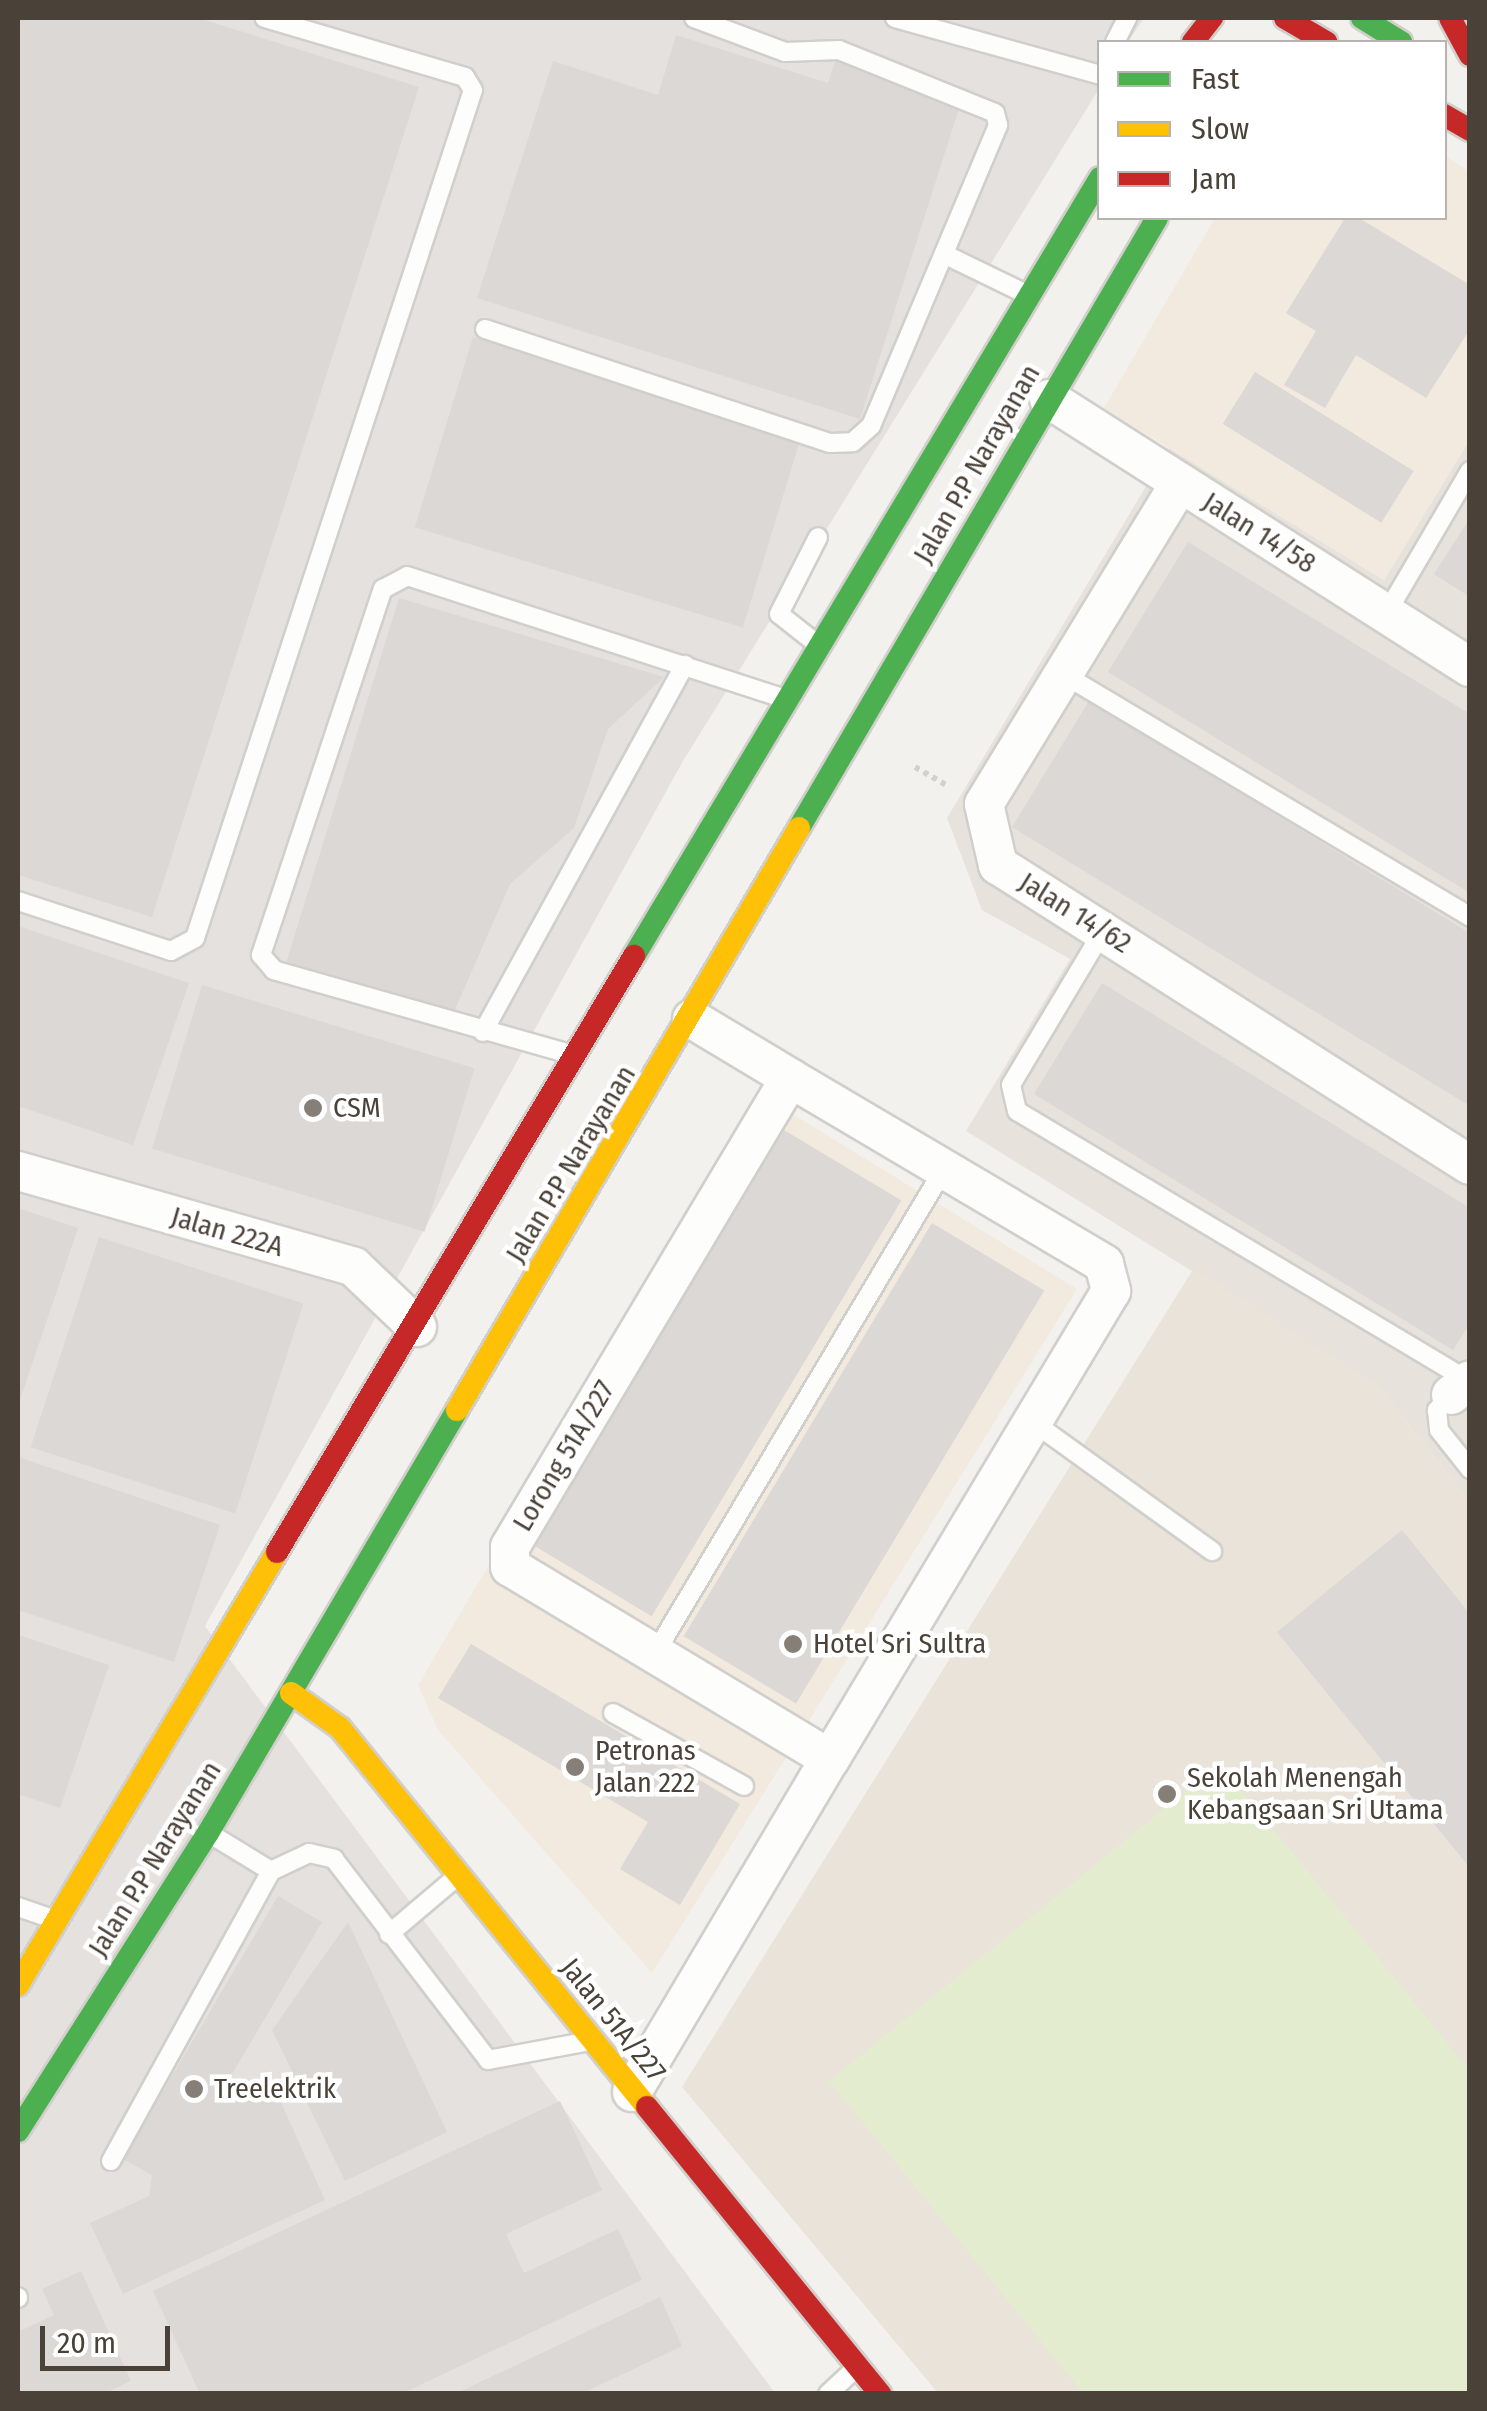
<!DOCTYPE html>
<style>
body{margin:0}
#map{position:relative;width:1487px;height:2411px;overflow:hidden;background:#f3f1ee;font-family:"Fira Sans Condensed",sans-serif}
div>[style]{position:absolute}
.residential>*{inset:0;background:#e7e2dc}
.commercial>*{inset:0;background:#f2e9df}
.industrial>*{inset:0;background:#e5e1de}
.education>*{inset:0;background:#e9e3da}
.green>*{inset:0;background:#e3eccf}
.building>*{inset:0;background:#dbd8d5;transform-origin:0 0}
.path>*{height:6px;margin-top:-3px;transform-origin:0;background:repeating-linear-gradient(90deg,#d3d1cc 0 5px,transparent 0 10px)}
.roads{filter:drop-shadow(2px 0 #d1cfcb) drop-shadow(-2px 0 #d1cfcb) drop-shadow(0 2px #d1cfcb) drop-shadow(0 -2px #d1cfcb)}
.lane>*{height:18px;margin:-9px;padding:0 9px;transform-origin:9px;border-radius:9px;background:#fdfdfc}
.street>*{height:38px;margin:-19px;padding:0 19px;transform-origin:19px;border-radius:19px;background:#fdfdfc}
.fast>*{height:22px;margin:-11px;padding:0 11px;transform-origin:11px;border-radius:11px;background:#4caf50}
.slow>*{height:22px;margin:-11px;padding:0 11px;transform-origin:11px;border-radius:11px;background:#ffc107}
.jam>*{height:22px;margin:-11px;padding:0 11px;transform-origin:11px;border-radius:11px;background:#c62828}
.dots>*{width:28px;height:28px;translate:-50% -50%;box-sizing:border-box;border:5px solid #fff;border-radius:50%}
span{translate:-50% -50%;white-space:nowrap;text-align:center;line-height:1.15;-webkit-text-stroke:9px #fff;paint-order:stroke}
.street-label{font-size:28px;color:#4a4239}
.poi-label{font-size:28px;color:#4a4239}
.left{translate:0 -50%;text-align:left}
.frame{position:absolute;inset:0;border:20px solid #4a4239;pointer-events:none}
.legend{position:absolute;left:1097px;top:40px;width:350px;height:180px;box-sizing:border-box;background:#fff;border:2px solid #b7b3b0;margin:0;padding:12px 18px;list-style:none;font-size:30px;color:#4a4239}
.legend li{display:flex;align-items:center;gap:20px;height:50px}
.legend b{width:50px;border:2px solid #b7b3b0}
.scale{position:absolute;left:40px;top:2326px;width:130px;height:45px;box-sizing:border-box;border:5px solid #4a4239;border-top:0;padding-left:12px;font-size:30px;line-height:35px;white-space:nowrap;color:#4a4239;-webkit-text-stroke:8px #fff;paint-order:stroke}
</style>
<div id="map">
<div class="residential">
<i style="clip-path:polygon(1469px 441px,1469px 1502px,1379px 1387px,966px 1131px,1070px 959px,982px 910px,947px 818px,1169px 448px,1384px 580px)"></i>
</div>
<div class="commercial">
<i style="clip-path:polygon(1445px 156px,1469px 171px,1469px 441px,1384px 580px,1104px 408px,1215px 218px,1444px 218px)"></i>
<i style="clip-path:polygon(765px 1097px,1077px 1289px,652px 1973px,438px 1730px,418px 1685px)"></i>
</div>
<div class="industrial">
<i style="clip-path:polygon(18px 18px,1144px 18px,1128px 42px,1100px 42px,1099px 89px,683px 761px,205px 1626px,775px 2393px,18px 2393px)"></i>
</div>
<div class="education">
<i style="clip-path:polygon(1194px 1268px,1379px 1387px,1469px 1502px,1469px 2393px,938px 2393px,682px 2087px)"></i>
</div>
<div class="green">
<i style="clip-path:polygon(1220px 1763px,1469px 2070px,1469px 2393px,1083px 2393px,829px 2081px)"></i>
</div>
<div class="building">
<i style="clip-path:polygon(18px 18px,198px 18px,419px 87px,152px 917px,18px 875px)"></i>
<i style="clip-path:polygon(676px 35px,828px 83px,836px 59px,962px 99px,860px 419px,477px 298px,553px 61px,658px 95px)"></i>
<i style="clip-path:polygon(1345px 218px,1359px 218px,1470px 285px,1470px 329px,1426px 398px,1356px 355px,1325px 408px,1284px 385px,1316px 331px,1286px 313px)"></i>
<i style="left:473px;top:337px;width:343px;height:199px;rotate:17deg"></i>
<i style="left:1255px;top:372px;width:187px;height:61px;rotate:32deg"></i>
<i style="clip-path:polygon(1470px 518px,1470px 597px,1434px 574px)"></i>
<i style="clip-path:polygon(1188px 542px,1470px 714px,1470px 893px,1108px 672px)"></i>
<i style="clip-path:polygon(399px 598px,664px 677px,608px 729px,574px 828px,510px 884px,453px 1014px,286px 963px)"></i>
<i style="clip-path:polygon(1089px 701px,1470px 933px,1470px 1106px,1012px 827px)"></i>
<i style="clip-path:polygon(18px 926px,189px 983px,133px 1145px,18px 1106px)"></i>
<i style="clip-path:polygon(1102px 983px,1470px 1208px,1470px 1323px,1453px 1350px,1034px 1094px)"></i>
<i style="left:202px;top:985px;width:285px;height:171px;rotate:17deg"></i>
<i style="left:784px;top:1130px;width:137px;height:485px;rotate:31deg"></i>
<i style="clip-path:polygon(18px 1208px,78px 1228px,18px 1406px)"></i>
<i style="left:932px;top:1223px;width:131px;height:482px;rotate:31deg"></i>
<i style="left:99px;top:1237px;width:215px;height:221px;rotate:18deg"></i>
<i style="clip-path:polygon(18px 1457px,220px 1525px,174px 1662px,18px 1610px)"></i>
<i style="clip-path:polygon(1402px 1530px,1470px 1614px,1470px 1868px,1277px 1632px)"></i>
<i style="clip-path:polygon(18px 1635px,109px 1665px,60px 1808px,18px 1794px)"></i>
<i style="clip-path:polygon(471px 1644px,740px 1804px,680px 1905px,620px 1869px,648px 1822px,438px 1698px)"></i>
<i style="clip-path:polygon(278px 1896px,322px 1922px,216px 2101px,269px 2076px,325px 2200px,123px 2294px,90px 2223px,149px 2196px,152px 2175px,123px 2159px)"></i>
<i style="clip-path:polygon(348px 1922px,447px 2132px,345px 2181px,272px 2030px)"></i>
<i style="clip-path:polygon(560px 2101px,602px 2190px,506px 2234px,524px 2273px,618px 2229px,642px 2280px,401px 2394px,200px 2394px,153px 2291px)"></i>
<i style="clip-path:polygon(81px 2271px,131px 2381px,103px 2394px,18px 2394px,18px 2332px,54px 2315px,42px 2289px)"></i>
<i style="clip-path:polygon(660px 2297px,682px 2346px,581px 2394px,455px 2394px)"></i>
</div>
<div class="path">
<i style="left:915px;top:767px;width:39px;rotate:30deg"></i>
</div>
<div class="roads">
<div class="lane">
<i style="left:895px;top:18px;width:213px;rotate:15.5deg"></i>
<i style="left:1115px;top:42px;width:27px;rotate:-63deg"></i>
<i style="left:946px;top:255px;width:89px;rotate:26deg"></i>
<i style="left:485px;top:329px;width:363px;rotate:18.3deg"></i>
<i style="left:830px;top:443px;width:23px;rotate:-2deg"></i>
<i style="left:853px;top:442px;width:24px;rotate:-42deg"></i>
<i style="left:871px;top:426px;width:327px;rotate:-67.1deg"></i>
<i style="left:998px;top:125px;width:12px;rotate:-104deg"></i>
<i style="left:995px;top:113px;width:168px;rotate:-158deg"></i>
<i style="left:839px;top:50px;width:54px;rotate:177.9deg"></i>
<i style="left:785px;top:52px;width:97px;rotate:-159.5deg"></i>
<i style="left:1386px;top:614px;width:166px;rotate:-59.6deg"></i>
<i style="left:817px;top:644px;width:48px;rotate:-141.7deg"></i>
<i style="left:779px;top:614px;width:86px;rotate:-63.1deg"></i>
<i style="left:1063px;top:674px;width:474px;rotate:30.8deg"></i>
<i style="left:18px;top:901px;width:161px;rotate:18.1deg"></i>
<i style="left:171px;top:951px;width:27px;rotate:-28deg"></i>
<i style="left:195px;top:938px;width:892px;rotate:-71.85deg"></i>
<i style="left:473px;top:90px;width:15px;rotate:-122deg"></i>
<i style="left:465px;top:77px;width:209px;rotate:-163.6deg"></i>
<i style="left:1103px;top:931px;width:179px;rotate:120.9deg"></i>
<i style="left:1011px;top:1085px;width:27px;rotate:77deg"></i>
<i style="left:1017px;top:1111px;width:527px;rotate:30.85deg"></i>
<i style="left:483px;top:1032px;width:419px;rotate:-61.2deg"></i>
<i style="left:570px;top:1054px;width:308px;rotate:-164.2deg"></i>
<i style="left:274px;top:970px;width:20px;rotate:-131deg"></i>
<i style="left:261px;top:955px;width:386px;rotate:-71.6deg"></i>
<i style="left:383px;top:589px;width:27px;rotate:-28deg"></i>
<i style="left:407px;top:576px;width:398px;rotate:18deg"></i>
<i style="left:1451px;top:1395px;width:21px;rotate:133deg"></i>
<i style="left:1437px;top:1410px;width:20px;rotate:84deg"></i>
<i style="left:1439px;top:1430px;width:50px;rotate:51.5deg"></i>
<i style="left:1033px;top:1422px;width:221px;rotate:35.8deg"></i>
<i style="left:654px;top:1655px;width:566px;rotate:-59.18deg"></i>
<i style="left:613px;top:1713px;width:150px;rotate:29.1deg"></i>
<i style="left:212px;top:1835px;width:69px;rotate:31.4deg"></i>
<i style="left:18px;top:1907px;width:36px;rotate:19deg"></i>
<i style="left:389px;top:1934px;width:85px;rotate:-40.2deg"></i>
<i style="left:111px;top:2161px;width:331px;rotate:-61.1deg"></i>
<i style="left:271px;top:1871px;width:42px;rotate:-25.3deg"></i>
<i style="left:309px;top:1853px;width:26px;rotate:13deg"></i>
<i style="left:334px;top:1859px;width:253px;rotate:52.5deg"></i>
<i style="left:488px;top:2060px;width:98px;rotate:-10.6deg"></i>
<i style="left:18px;top:2298px;width:1px;rotate:-90deg"></i>
<i style="left:828px;top:2394px;width:35px;rotate:-43deg"></i>
</div>
<div class="street">
<i style="left:1049px;top:399px;width:499px;rotate:32.5deg"></i>
<i style="left:1180px;top:483px;width:376px;rotate:121.4deg"></i>
<i style="left:984px;top:804px;width:63px;rotate:77.1deg"></i>
<i style="left:998px;top:865px;width:559px;rotate:32.44deg"></i>
<i style="left:692px;top:1019px;width:114px;rotate:31deg"></i>
<i style="left:790px;top:1078px;width:365px;rotate:30.6deg"></i>
<i style="left:1104px;top:1264px;width:28px;rotate:75deg"></i>
<i style="left:1111px;top:1291px;width:546px;rotate:120.98deg"></i>
<i style="left:830px;top:1759px;width:373px;rotate:-149deg"></i>
<i style="left:510px;top:1567px;width:20px;rotate:-90deg"></i>
<i style="left:510px;top:1547px;width:546px;rotate:-59.16deg"></i>
<i style="left:18px;top:1171px;width:349px;rotate:15.9deg"></i>
<i style="left:354px;top:1267px;width:87px;rotate:43.6deg"></i>
<i style="left:1451px;top:1395px;width:24px;rotate:-38deg"></i>
<i style="left:632px;top:2092px;width:387px;rotate:-59.3deg"></i>
</div>
<div class="fast">
<i style="left:1362px;top:18px;width:46px;rotate:31.6deg"></i>
<i style="left:799px;top:828px;width:707px;rotate:-59.59deg"></i>
<i style="left:634px;top:956px;width:907px;rotate:-59.08deg"></i>
<i style="left:18px;top:2131px;width:353px;rotate:-57.5deg"></i>
<i style="left:208px;top:1833px;width:491px;rotate:-59.5deg"></i>
</div>
<div class="slow">
<i style="left:457px;top:1410px;width:675px;rotate:-59.56deg"></i>
<i style="left:291px;top:1693px;width:60px;rotate:35.5deg"></i>
<i style="left:340px;top:1728px;width:488px;rotate:51deg"></i>
<i style="left:18px;top:1985px;width:505px;rotate:-59.11deg"></i>
</div>
<div class="jam">
<i style="left:1285px;top:18px;width:48px;rotate:30.3deg"></i>
<i style="left:1450px;top:18px;width:42px;rotate:61.6deg"></i>
<i style="left:1193px;top:42px;width:31px;rotate:-52deg"></i>
<i style="left:1444px;top:115px;width:30px;rotate:30deg"></i>
<i style="left:277px;top:1552px;width:695px;rotate:-59.08deg"></i>
<i style="left:647px;top:2107px;width:370px;rotate:50.9deg"></i>
</div>
</div>
<div class="dots">
<i style="left:313px;top:1108px;background:#857f78"></i>
<i style="left:793px;top:1644px;background:#857f78"></i>
<i style="left:575px;top:1767px;background:#857f78"></i>
<i style="left:1167px;top:1794px;background:#857f78"></i>
<i style="left:194px;top:2089px;background:#857f78"></i>
</div>
<div class="street-label">
<span style="left:977px;top:464px;rotate:-60deg">Jalan P.P Narayanan</span>
<span style="left:1259px;top:533px;rotate:32deg">Jalan 14/58</span>
<span style="left:1075px;top:913px;rotate:32deg">Jalan 14/62</span>
<span style="left:571px;top:1164px;rotate:-59deg">Jalan P.P Narayanan</span>
<span style="left:227px;top:1232px;rotate:16deg">Jalan 222A</span>
<span style="left:564px;top:1456px;rotate:-59deg">Lorong 51A/227</span>
<span style="left:155px;top:1859px;rotate:-58deg">Jalan P.P Narayanan</span>
<span style="left:613px;top:2020px;rotate:51deg">Jalan 51A/227</span>
</div>
<div class="poi-label">
<span class="left" style="left:333px;top:1108px">CSM</span>
<span class="left" style="left:813px;top:1644px">Hotel Sri Sultra</span>
<span class="left" style="left:595px;top:1767px">Petronas<br>Jalan 222</span>
<span class="left" style="left:1187px;top:1794px">Sekolah Menengah<br>Kebangsaan Sri Utama</span>
<span class="left" style="left:214px;top:2089px">Treelektrik</span>
</div>
<div class="frame"></div>
<ul class="legend">
<li><b style="height:12px;background:#4caf50"></b>Fast</li>
<li><b style="height:12px;background:#ffc107"></b>Slow</li>
<li><b style="height:12px;background:#c62828"></b>Jam</li>
</ul>
<div class="scale">20 m</div>
</div>
